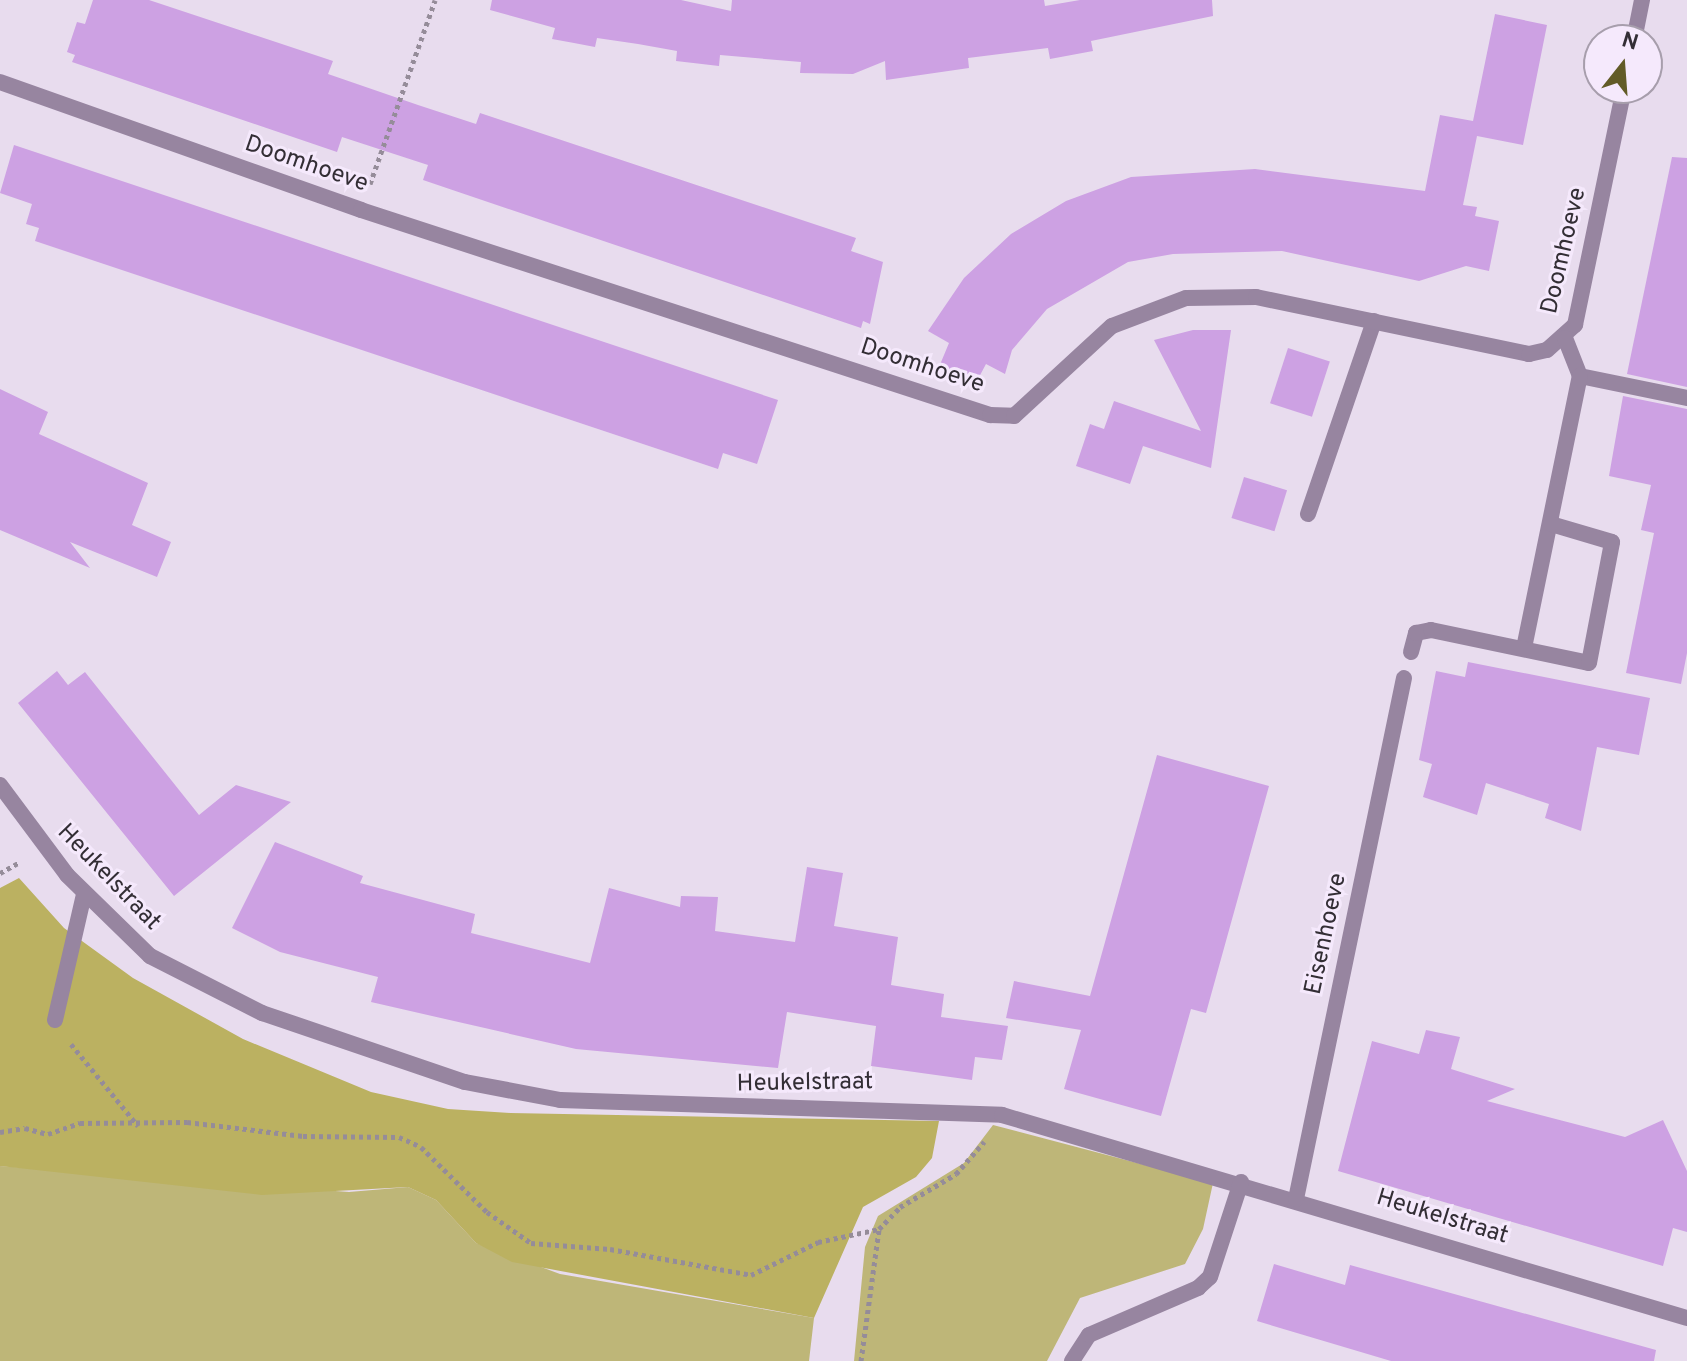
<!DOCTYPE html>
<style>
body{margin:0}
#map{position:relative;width:1687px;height:1361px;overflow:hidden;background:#e8dcee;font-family:Overpass,sans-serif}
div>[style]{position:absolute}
.green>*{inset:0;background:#beb678}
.forest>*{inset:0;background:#bbb161}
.building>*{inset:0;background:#cda1e3;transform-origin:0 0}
.path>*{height:5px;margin-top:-2.5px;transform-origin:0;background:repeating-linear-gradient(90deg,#958c99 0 4px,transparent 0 8px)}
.lane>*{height:16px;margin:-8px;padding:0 8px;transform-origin:8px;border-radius:8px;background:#9785a0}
.street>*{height:16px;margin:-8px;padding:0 8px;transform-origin:8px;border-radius:8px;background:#9785a0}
span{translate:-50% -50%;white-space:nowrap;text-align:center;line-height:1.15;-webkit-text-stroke:6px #f5e9fc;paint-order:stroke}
.street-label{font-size:24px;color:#332e35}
.north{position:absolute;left:1583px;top:24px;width:80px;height:80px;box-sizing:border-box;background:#f5e9fc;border:2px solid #a79eac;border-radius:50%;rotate:17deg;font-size:22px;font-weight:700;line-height:32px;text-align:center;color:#332e35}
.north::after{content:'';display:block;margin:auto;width:28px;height:36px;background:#625b27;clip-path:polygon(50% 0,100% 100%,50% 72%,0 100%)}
</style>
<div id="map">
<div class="green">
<i style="clip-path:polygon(993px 1125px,1213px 1183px,1203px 1229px,1185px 1264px,1080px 1298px,1047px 1361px,854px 1361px,865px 1247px,878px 1216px,964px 1163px)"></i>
<i style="clip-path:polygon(0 1166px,349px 1192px,408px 1187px,436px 1200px,476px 1243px,560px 1274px,814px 1318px,809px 1361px,0 1361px)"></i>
</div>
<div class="forest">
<i style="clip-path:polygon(19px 878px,64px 928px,133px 978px,243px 1039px,371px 1092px,448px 1109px,510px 1113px,939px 1121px,932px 1158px,916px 1177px,863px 1207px,814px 1318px,512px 1262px,476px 1243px,436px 1200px,408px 1187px,262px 1195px,0 1166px,0 888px)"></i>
</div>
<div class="building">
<i style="clip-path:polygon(93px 0,149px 0,333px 61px,328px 74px,418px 105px,476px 124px,480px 113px,856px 238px,851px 251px,883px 262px,870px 324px,863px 321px,861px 328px,423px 180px,428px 165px,342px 137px,337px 152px,72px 62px,75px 55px,67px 52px,77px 22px,85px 24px)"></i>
<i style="clip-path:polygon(492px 0,681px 0,731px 11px,732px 0,1044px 0,1045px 6px,1080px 0,1212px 0,1213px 16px,1091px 41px,1093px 51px,1050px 59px,1048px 48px,968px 58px,969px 68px,886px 80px,885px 61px,853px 74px,800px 73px,801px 62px,720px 55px,719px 66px,676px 61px,677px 51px,638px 44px,597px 38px,595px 47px,574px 43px,552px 39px,555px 28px,490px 10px)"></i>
<i style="clip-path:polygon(1495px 14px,1547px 25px,1523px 145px,1477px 136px,1463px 205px,1477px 207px,1475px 216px,1499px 221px,1489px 271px,1466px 266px,1419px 281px,1282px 251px,1173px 254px,1128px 262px,1047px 309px,1012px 350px,1005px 374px,986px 364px,978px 379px,939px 367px,949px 343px,928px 331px,964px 278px,1011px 234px,1066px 201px,1131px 177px,1255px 169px,1425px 191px,1440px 115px,1473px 121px)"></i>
<i style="clip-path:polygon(14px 145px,778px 400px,757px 464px,723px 453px,718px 469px,35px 241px,39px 228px,26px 224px,32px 204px,0 193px)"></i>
<i style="clip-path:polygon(1672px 157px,1687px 158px,1687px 387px,1627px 374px)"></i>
<i style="clip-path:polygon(1193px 330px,1231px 330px,1211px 468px,1143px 446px,1130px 484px,1076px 466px,1090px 424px,1104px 429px,1114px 401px,1201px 431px,1154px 340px)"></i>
<i style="left:1288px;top:348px;width:44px;height:58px;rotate:18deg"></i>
<i style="clip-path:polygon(0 389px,48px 412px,39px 434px,148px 483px,132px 525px,171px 542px,157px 577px,70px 542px,90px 568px,0 530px)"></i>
<i style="clip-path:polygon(1623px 396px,1687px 409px,1687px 653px,1681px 684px,1626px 673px,1654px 533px,1641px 530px,1651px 485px,1609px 476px)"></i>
<i style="left:1244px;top:477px;width:45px;height:43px;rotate:17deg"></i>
<i style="clip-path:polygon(1468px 662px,1650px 698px,1639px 755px,1597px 747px,1581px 831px,1545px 818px,1549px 804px,1486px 783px,1477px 815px,1423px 797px,1432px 764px,1419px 760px,1436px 671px,1465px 677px)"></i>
<i style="clip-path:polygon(57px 671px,68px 685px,85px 672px,199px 815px,236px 785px,291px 802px,174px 896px,18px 703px)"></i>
<i style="clip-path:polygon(1157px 755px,1269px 786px,1206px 1013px,1191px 1009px,1161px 1116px,1064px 1089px,1081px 1030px,1006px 1018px,1014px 981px,1090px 996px)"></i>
<i style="clip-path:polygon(275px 842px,363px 876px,360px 883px,475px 914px,471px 933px,590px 963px,609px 888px,680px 907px,681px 896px,718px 897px,715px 931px,795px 942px,807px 867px,843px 873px,834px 926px,898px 937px,891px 985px,944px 994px,941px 1017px,1008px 1026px,1002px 1060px,975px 1057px,972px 1080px,871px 1066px,876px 1026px,787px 1012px,778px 1068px,576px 1049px,371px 1002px,378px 977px,280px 952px,232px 928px)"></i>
<i style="clip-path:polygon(1426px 1030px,1460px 1037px,1451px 1069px,1515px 1089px,1487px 1101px,1625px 1137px,1663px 1120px,1687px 1171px,1687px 1232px,1673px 1228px,1663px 1266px,1338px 1171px,1372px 1041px,1419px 1054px)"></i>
<i style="clip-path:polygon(1274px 1264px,1345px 1285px,1350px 1265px,1656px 1350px,1654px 1361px,1391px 1361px,1257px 1321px)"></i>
</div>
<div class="path">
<i style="left:370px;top:184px;width:195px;rotate:-70.5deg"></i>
<i style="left:0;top:873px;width:23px;rotate:-29deg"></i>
<i style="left:71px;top:1044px;width:106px;rotate:50.7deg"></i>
<i style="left:0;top:1132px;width:25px;rotate:-9deg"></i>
<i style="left:25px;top:1128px;width:24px;rotate:15deg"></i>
<i style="left:48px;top:1134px;width:34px;rotate:-19deg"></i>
<i style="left:80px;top:1123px;width:107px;rotate:-0.5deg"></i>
<i style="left:187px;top:1122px;width:117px;rotate:6.9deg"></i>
<i style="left:303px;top:1136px;width:96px;rotate:0.6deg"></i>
<i style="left:399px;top:1137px;width:24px;rotate:24deg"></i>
<i style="left:421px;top:1147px;width:93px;rotate:44.6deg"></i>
<i style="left:487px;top:1212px;width:54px;rotate:35.2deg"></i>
<i style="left:531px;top:1243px;width:79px;rotate:4.3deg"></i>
<i style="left:610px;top:1249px;width:143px;rotate:10.4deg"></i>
<i style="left:751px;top:1275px;width:75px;rotate:-26.2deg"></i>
<i style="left:818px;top:1242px;width:62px;rotate:-12deg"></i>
<i style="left:861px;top:1361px;width:133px;rotate:-82.2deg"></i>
<i style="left:879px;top:1229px;width:30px;rotate:-46deg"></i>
<i style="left:900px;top:1207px;width:65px;rotate:-30.5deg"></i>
<i style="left:956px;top:1174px;width:43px;rotate:-48.8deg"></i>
</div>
<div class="lane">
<i style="left:1308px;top:514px;width:204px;rotate:-71.1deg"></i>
<i style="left:55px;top:1020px;width:129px;rotate:-77deg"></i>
</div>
<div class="street">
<i style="left:1634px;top:40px;width:41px;rotate:-78.7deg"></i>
<i style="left:0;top:82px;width:383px;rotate:19.5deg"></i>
<i style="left:361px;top:210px;width:662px;rotate:18.05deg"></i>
<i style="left:990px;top:415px;width:24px;rotate:2deg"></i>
<i style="left:1014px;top:416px;width:133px;rotate:-42.6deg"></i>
<i style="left:1112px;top:326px;width:79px;rotate:-20.7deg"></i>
<i style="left:1186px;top:298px;width:70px;rotate:-0.8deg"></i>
<i style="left:1256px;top:297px;width:279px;rotate:11.8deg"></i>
<i style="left:1529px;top:354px;width:18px;rotate:-13deg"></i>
<i style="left:1547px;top:350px;width:38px;rotate:-42deg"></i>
<i style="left:1575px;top:325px;width:242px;rotate:-78.3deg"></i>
<i style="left:1565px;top:338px;width:41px;rotate:68.5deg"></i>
<i style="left:1580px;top:376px;width:109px;rotate:11.6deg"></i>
<i style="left:1524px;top:648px;width:278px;rotate:-78.4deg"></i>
<i style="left:1411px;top:652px;width:20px;rotate:-75deg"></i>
<i style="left:1416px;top:633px;width:15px;rotate:-11deg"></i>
<i style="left:1431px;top:630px;width:161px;rotate:11.8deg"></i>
<i style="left:1589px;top:663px;width:123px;rotate:-79.2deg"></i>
<i style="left:1612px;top:542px;width:64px;rotate:-163.6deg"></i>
<i style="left:0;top:785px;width:112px;rotate:53.3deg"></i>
<i style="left:67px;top:875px;width:116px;rotate:44.3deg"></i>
<i style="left:150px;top:956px;width:126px;rotate:27deg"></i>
<i style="left:262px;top:1013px;width:214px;rotate:18.8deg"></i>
<i style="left:465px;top:1082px;width:97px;rotate:10.7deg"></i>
<i style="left:560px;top:1100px;width:442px;rotate:1.9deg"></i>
<i style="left:1002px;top:1115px;width:714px;rotate:16.51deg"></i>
<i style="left:1296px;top:1199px;width:532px;rotate:-78.29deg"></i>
<i style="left:1072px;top:1361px;width:31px;rotate:-57deg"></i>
<i style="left:1089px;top:1335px;width:119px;rotate:-23.3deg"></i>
<i style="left:1198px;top:1288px;width:16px;rotate:-43deg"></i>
<i style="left:1210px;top:1277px;width:100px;rotate:-71.9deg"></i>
</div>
<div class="street-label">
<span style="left:306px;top:165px;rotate:19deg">Doomhoeve</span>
<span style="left:1565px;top:251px;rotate:-77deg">Doomhoeve</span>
<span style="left:922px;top:367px;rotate:18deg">Doomhoeve</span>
<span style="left:108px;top:878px;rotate:46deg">Heukelstraat</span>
<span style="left:1327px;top:934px;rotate:-78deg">Eisenhoeve</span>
<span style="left:805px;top:1084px;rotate:-1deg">Heukelstraat</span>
<span style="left:1442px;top:1218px;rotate:17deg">Heukelstraat</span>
</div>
<div class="north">N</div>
</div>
